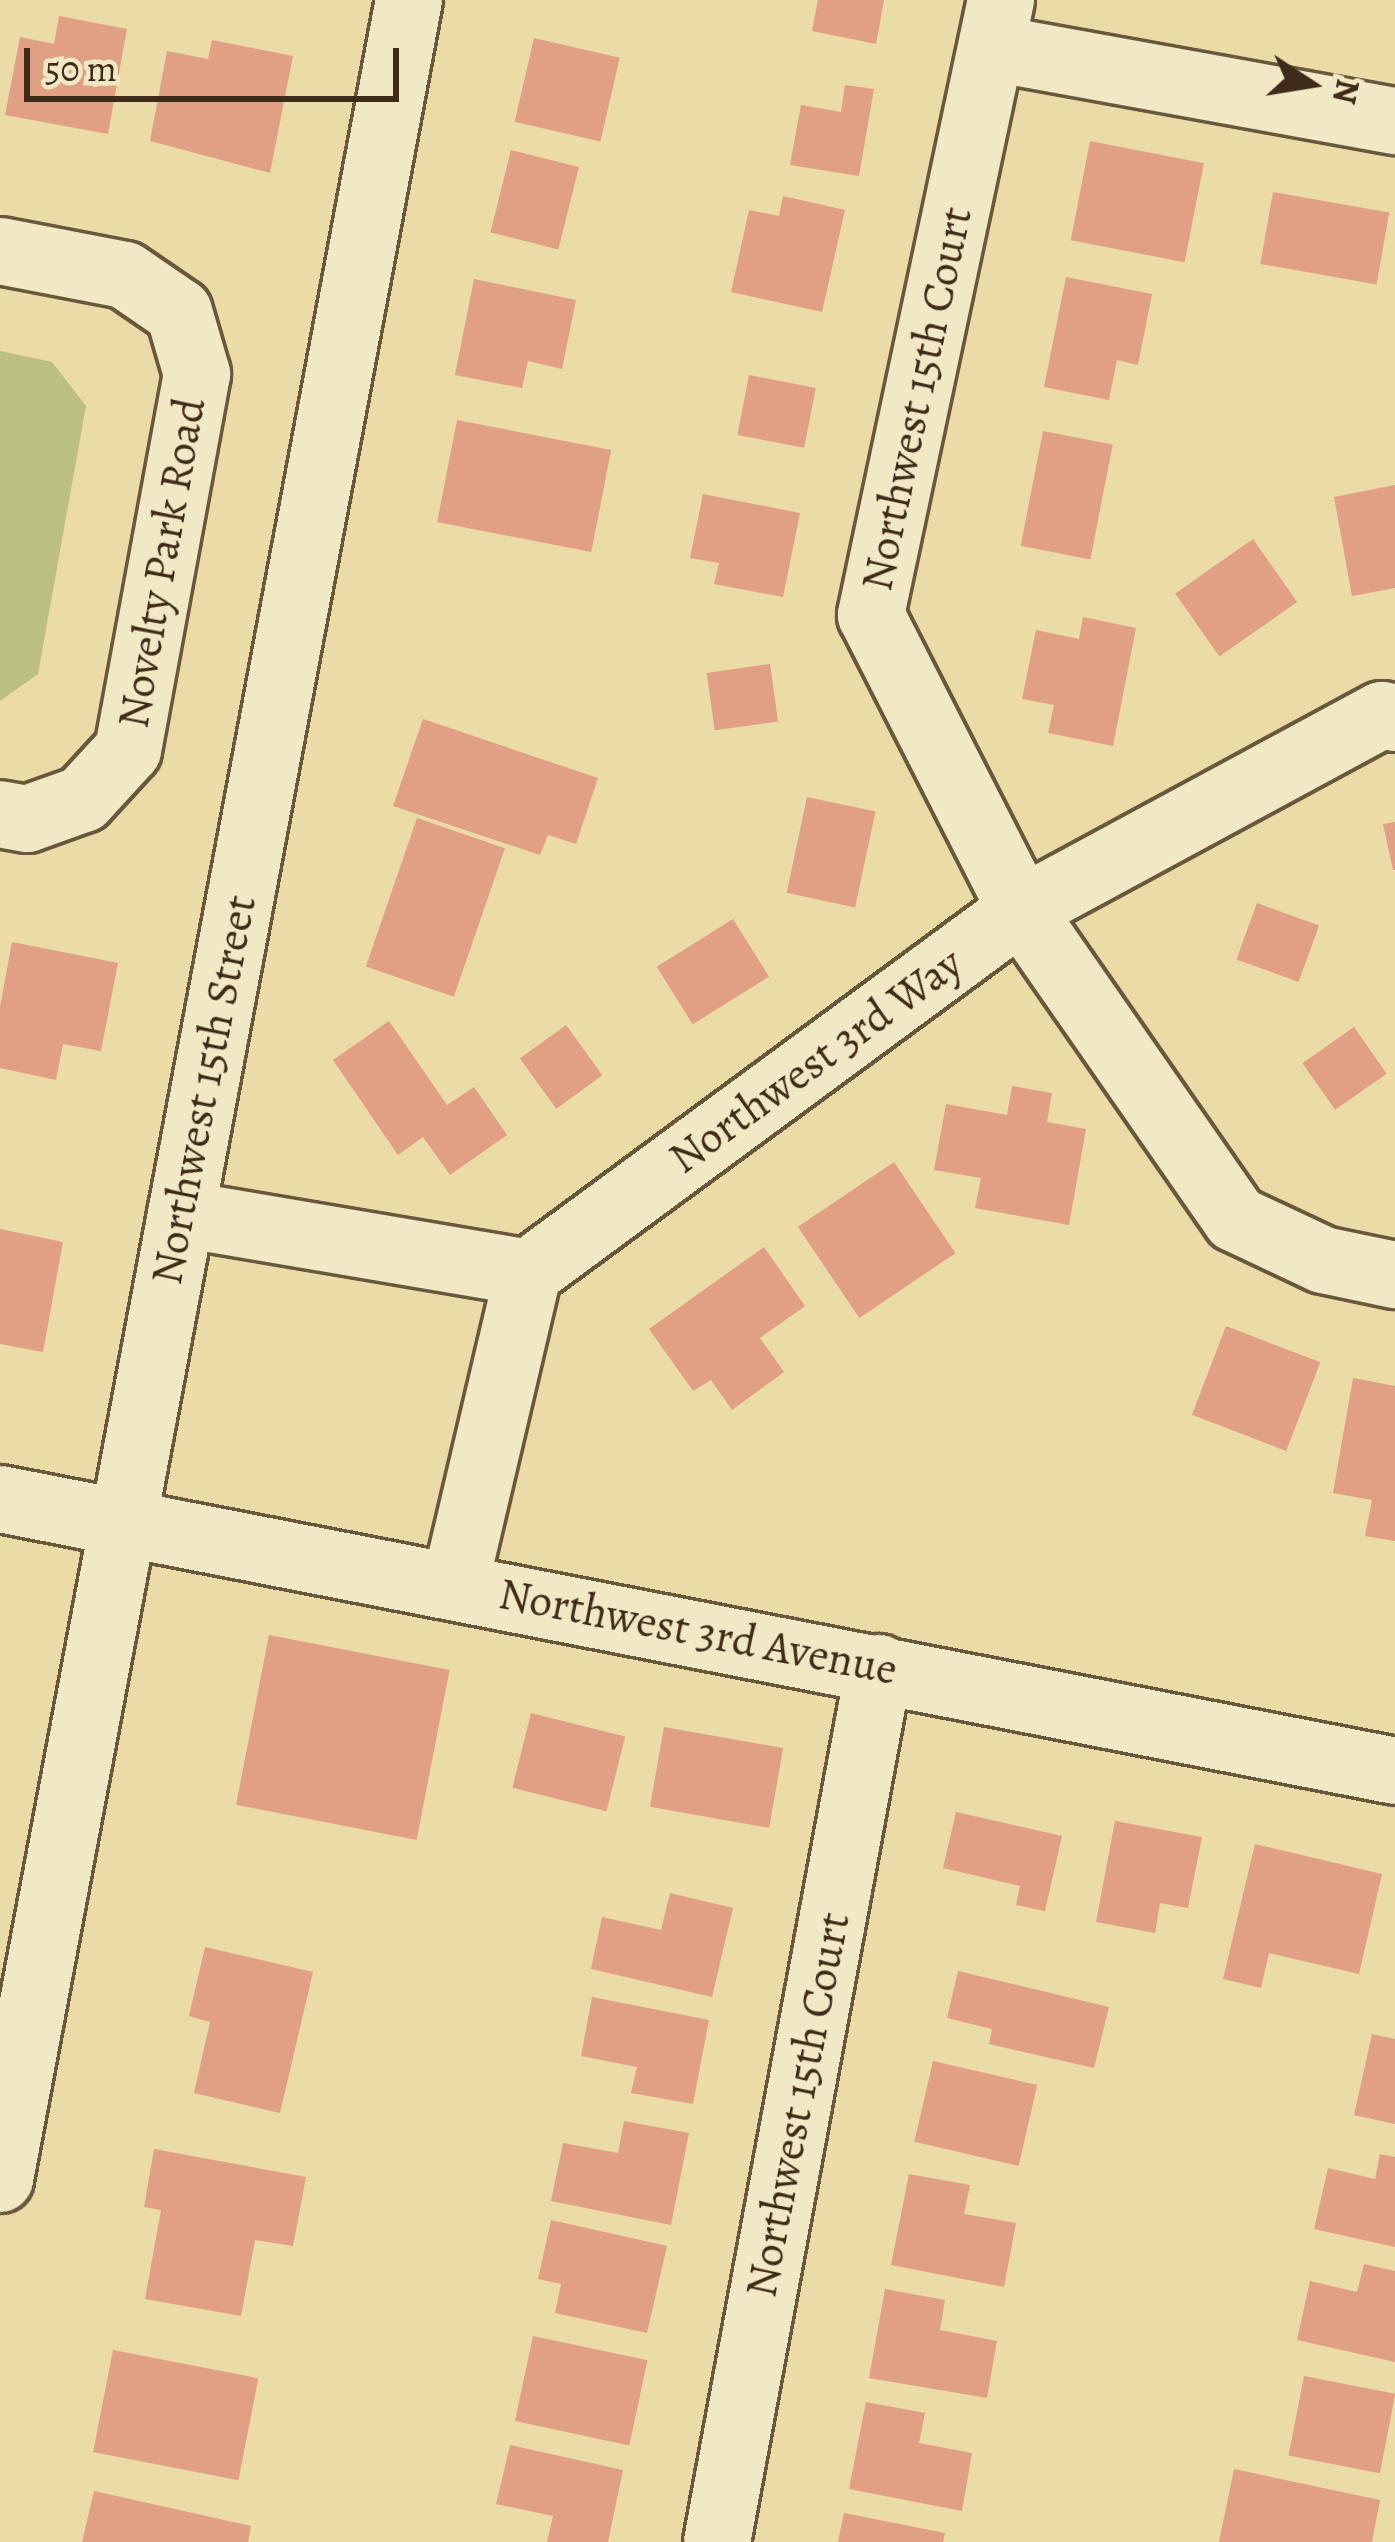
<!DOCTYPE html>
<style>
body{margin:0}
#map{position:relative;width:1395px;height:2542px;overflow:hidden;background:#eadba7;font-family:Alegreya,serif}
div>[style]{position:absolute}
.green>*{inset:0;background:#bbbf84}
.building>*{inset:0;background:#e19f84;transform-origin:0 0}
.roads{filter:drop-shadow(3px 0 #6a583c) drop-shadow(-3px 0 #6a583c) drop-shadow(0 3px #6a583c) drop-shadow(0 -3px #6a583c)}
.minor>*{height:66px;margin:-33px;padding:0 33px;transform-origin:33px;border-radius:33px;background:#f1e8c6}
span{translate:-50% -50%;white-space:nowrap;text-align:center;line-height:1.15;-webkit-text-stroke:12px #f1e8c6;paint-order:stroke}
.street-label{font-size:45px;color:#3f2c18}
.north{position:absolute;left:1251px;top:24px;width:120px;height:120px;-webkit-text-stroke:9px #f1e8c6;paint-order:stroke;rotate:102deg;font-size:33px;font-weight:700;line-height:48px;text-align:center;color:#3f2c18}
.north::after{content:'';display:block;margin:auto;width:42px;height:54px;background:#3f2c18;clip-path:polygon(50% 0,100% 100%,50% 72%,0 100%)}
.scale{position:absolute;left:24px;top:48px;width:375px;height:54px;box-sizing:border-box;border:6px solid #3f2c18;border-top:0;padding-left:15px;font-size:36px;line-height:42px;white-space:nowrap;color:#3f2c18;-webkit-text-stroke:9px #f1e8c6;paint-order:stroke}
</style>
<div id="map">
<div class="green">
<i style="clip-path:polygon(0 351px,52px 362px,86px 406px,38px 674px,0 701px)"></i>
</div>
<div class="building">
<i style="clip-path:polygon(818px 0,884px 0,876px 44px,812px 31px)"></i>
<i style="clip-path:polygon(59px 16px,127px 29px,108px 134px,5px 115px,20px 37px,54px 44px)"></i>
<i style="left:534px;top:38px;width:88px;height:86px;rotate:13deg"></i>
<i style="clip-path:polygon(212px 40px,293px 56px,270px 173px,150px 141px,167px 51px,208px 59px)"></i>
<i style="clip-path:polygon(845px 85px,874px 89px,859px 176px,790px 165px,801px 105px,841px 112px)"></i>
<i style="left:1090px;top:141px;width:116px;height:101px;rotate:11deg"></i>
<i style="left:511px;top:150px;width:70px;height:85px;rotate:14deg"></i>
<i style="left:1273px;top:192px;width:118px;height:73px;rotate:10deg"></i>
<i style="clip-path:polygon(783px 196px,845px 210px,822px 312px,731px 292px,749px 210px,779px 216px)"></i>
<i style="clip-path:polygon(1066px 277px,1152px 294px,1138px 365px,1117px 360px,1109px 400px,1044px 387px)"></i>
<i style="clip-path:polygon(474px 279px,576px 300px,562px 369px,528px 361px,522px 388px,455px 375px)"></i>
<i style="left:749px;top:375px;width:68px;height:61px;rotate:11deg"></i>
<i style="left:457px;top:420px;width:157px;height:104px;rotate:11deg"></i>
<i style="left:1043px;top:431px;width:71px;height:117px;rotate:11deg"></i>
<i style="clip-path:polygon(1395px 485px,1395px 588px,1352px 596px,1334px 497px)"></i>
<i style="clip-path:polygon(703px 494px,800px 513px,783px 597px,714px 584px,719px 563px,690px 558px)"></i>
<i style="left:1253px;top:539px;width:77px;height:95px;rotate:55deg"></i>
<i style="clip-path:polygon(1083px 617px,1136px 628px,1113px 746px,1048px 733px,1054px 705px,1022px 699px,1036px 630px,1079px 639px)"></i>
<i style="left:770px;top:664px;width:58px;height:64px;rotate:82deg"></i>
<i style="clip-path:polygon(423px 719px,598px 778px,576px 844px,548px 835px,540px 855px,393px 806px)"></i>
<i style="left:807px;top:797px;width:70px;height:98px;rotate:12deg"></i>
<i style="left:417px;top:818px;width:93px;height:157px;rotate:19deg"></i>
<i style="clip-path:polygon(1395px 822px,1395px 870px,1393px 870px,1383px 824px)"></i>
<i style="left:1257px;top:903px;width:66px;height:60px;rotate:20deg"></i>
<i style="left:733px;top:919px;width:68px;height:90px;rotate:58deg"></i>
<i style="clip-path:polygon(12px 942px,118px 963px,101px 1051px,63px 1044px,56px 1080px,0 1068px,0 1007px)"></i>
<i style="clip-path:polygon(389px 1021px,447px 1105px,474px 1087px,507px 1135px,450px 1175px,423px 1137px,398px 1155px,333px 1060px)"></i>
<i style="left:566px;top:1025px;width:62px;height:57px;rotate:54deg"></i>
<i style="left:1354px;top:1027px;width:57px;height:63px;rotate:55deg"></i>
<i style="clip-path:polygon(1012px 1086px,1052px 1093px,1047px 1122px,1086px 1129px,1069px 1225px,975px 1208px,981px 1178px,934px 1170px,946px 1104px,1007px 1115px)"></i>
<i style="left:894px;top:1162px;width:110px;height:116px;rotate:56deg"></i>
<i style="clip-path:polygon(0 1229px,63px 1242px,43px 1352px,0 1344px)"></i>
<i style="clip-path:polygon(764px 1247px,805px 1306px,760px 1338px,784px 1372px,732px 1410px,711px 1380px,693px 1391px,649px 1329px)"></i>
<i style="left:1226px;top:1326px;width:101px;height:95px;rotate:21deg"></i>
<i style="clip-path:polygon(1353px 1378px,1395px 1386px,1395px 1541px,1365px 1536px,1372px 1500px,1333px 1493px)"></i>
<i style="left:269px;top:1635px;width:184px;height:173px;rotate:11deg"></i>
<i style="left:531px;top:1713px;width:97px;height:77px;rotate:14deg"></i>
<i style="left:664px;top:1727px;width:121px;height:81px;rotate:10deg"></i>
<i style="clip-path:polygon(956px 1812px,1062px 1836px,1045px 1911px,1016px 1905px,1020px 1886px,943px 1868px)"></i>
<i style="clip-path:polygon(1115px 1821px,1202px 1837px,1188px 1908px,1160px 1903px,1155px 1933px,1096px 1922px)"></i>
<i style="clip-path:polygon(1255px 1844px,1382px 1874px,1359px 1974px,1269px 1953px,1261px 1988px,1223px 1979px)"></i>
<i style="clip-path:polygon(670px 1893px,733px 1908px,712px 1997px,591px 1969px,602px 1917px,661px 1930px)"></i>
<i style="clip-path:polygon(205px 1947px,313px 1972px,280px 2113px,194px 2093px,210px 2022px,189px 2016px)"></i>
<i style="clip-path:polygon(958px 1971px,1109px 2007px,1094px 2068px,989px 2044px,992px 2029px,947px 2018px)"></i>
<i style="clip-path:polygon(592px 1997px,709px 2020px,693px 2104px,631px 2093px,637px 2067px,581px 2056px)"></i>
<i style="clip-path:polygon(1372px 2034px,1395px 2039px,1395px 2124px,1354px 2115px)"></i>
<i style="left:933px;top:2061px;width:107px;height:83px;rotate:13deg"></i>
<i style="clip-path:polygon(624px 2121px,689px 2133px,671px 2225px,551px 2201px,563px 2143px,618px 2153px)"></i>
<i style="clip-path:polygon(154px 2149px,306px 2177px,293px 2246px,255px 2240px,241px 2316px,145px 2299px,161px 2210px,144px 2207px)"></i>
<i style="clip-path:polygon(1380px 2154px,1395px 2157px,1395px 2247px,1314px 2229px,1328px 2168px,1375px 2179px)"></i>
<i style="clip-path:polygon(909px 2174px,970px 2185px,964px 2214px,1016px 2223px,1004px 2287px,891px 2265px)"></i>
<i style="clip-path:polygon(551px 2220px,667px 2246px,647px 2333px,555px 2313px,561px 2284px,538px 2279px)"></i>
<i style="clip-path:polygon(1364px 2264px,1395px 2271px,1395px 2362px,1297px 2340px,1310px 2281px,1357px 2292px)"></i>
<i style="clip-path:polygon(885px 2289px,945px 2300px,940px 2330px,997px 2341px,987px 2398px,869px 2378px)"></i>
<i style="left:533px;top:2336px;width:117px;height:87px;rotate:12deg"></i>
<i style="left:113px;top:2350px;width:148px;height:104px;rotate:11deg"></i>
<i style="left:1304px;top:2376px;width:93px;height:81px;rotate:11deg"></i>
<i style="clip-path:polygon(866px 2402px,925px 2413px,919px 2443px,972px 2453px,962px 2511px,849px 2489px)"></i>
<i style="clip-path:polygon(510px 2445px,623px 2470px,608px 2542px,547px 2542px,553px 2516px,496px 2504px)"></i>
<i style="clip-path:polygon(1234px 2469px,1380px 2500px,1372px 2542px,1219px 2542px)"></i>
<i style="clip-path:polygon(94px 2491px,251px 2526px,248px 2542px,82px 2542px)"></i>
<i style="clip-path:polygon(844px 2513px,945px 2533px,943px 2542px,838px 2542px)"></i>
</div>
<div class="roads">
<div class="minor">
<i style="left:1001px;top:0;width:629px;rotate:101.94deg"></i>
<i style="left:871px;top:615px;width:331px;rotate:63deg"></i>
<i style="left:1021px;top:910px;width:376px;rotate:55.2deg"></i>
<i style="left:1236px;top:1219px;width:96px;rotate:25.2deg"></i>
<i style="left:1323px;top:1260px;width:74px;rotate:11.8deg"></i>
<i style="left:992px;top:48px;width:410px;rotate:10.3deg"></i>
<i style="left:0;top:251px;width:127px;rotate:10.9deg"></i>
<i style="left:125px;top:275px;width:65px;rotate:34.4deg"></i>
<i style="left:179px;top:312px;width:65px;rotate:73.8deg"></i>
<i style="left:197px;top:374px;width:382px;rotate:100.4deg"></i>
<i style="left:128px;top:750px;width:67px;rotate:132.6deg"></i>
<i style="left:83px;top:799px;width:59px;rotate:160.3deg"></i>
<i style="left:27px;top:819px;width:27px;rotate:-170deg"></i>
<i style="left:181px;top:1214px;width:352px;rotate:9.6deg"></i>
<i style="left:0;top:1499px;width:1421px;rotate:11.03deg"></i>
<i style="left:455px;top:1585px;width:320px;rotate:-76.8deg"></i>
<i style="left:528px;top:1273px;width:612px;rotate:-36.36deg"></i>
<i style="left:1021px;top:910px;width:410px;rotate:-28.4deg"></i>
<i style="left:1382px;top:715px;width:13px;rotate:13deg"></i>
<i style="left:0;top:2179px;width:2217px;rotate:-79.37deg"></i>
<i style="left:717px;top:2542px;width:889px;rotate:-79.5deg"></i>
</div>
</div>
<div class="street-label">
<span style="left:917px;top:399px;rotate:-78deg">Northwest 15th Court</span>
<span style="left:162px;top:563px;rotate:-80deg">Novelty Park Road</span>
<span style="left:816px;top:1061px;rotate:-36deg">Northwest 3rd Way</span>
<span style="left:204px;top:1090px;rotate:-79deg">Northwest 15th Street</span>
<span style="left:698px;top:1632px;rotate:11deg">Northwest 3rd Avenue</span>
<span style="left:798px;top:2105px;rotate:-79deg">Northwest 15th Court</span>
</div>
<div class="north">N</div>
<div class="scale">50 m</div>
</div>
